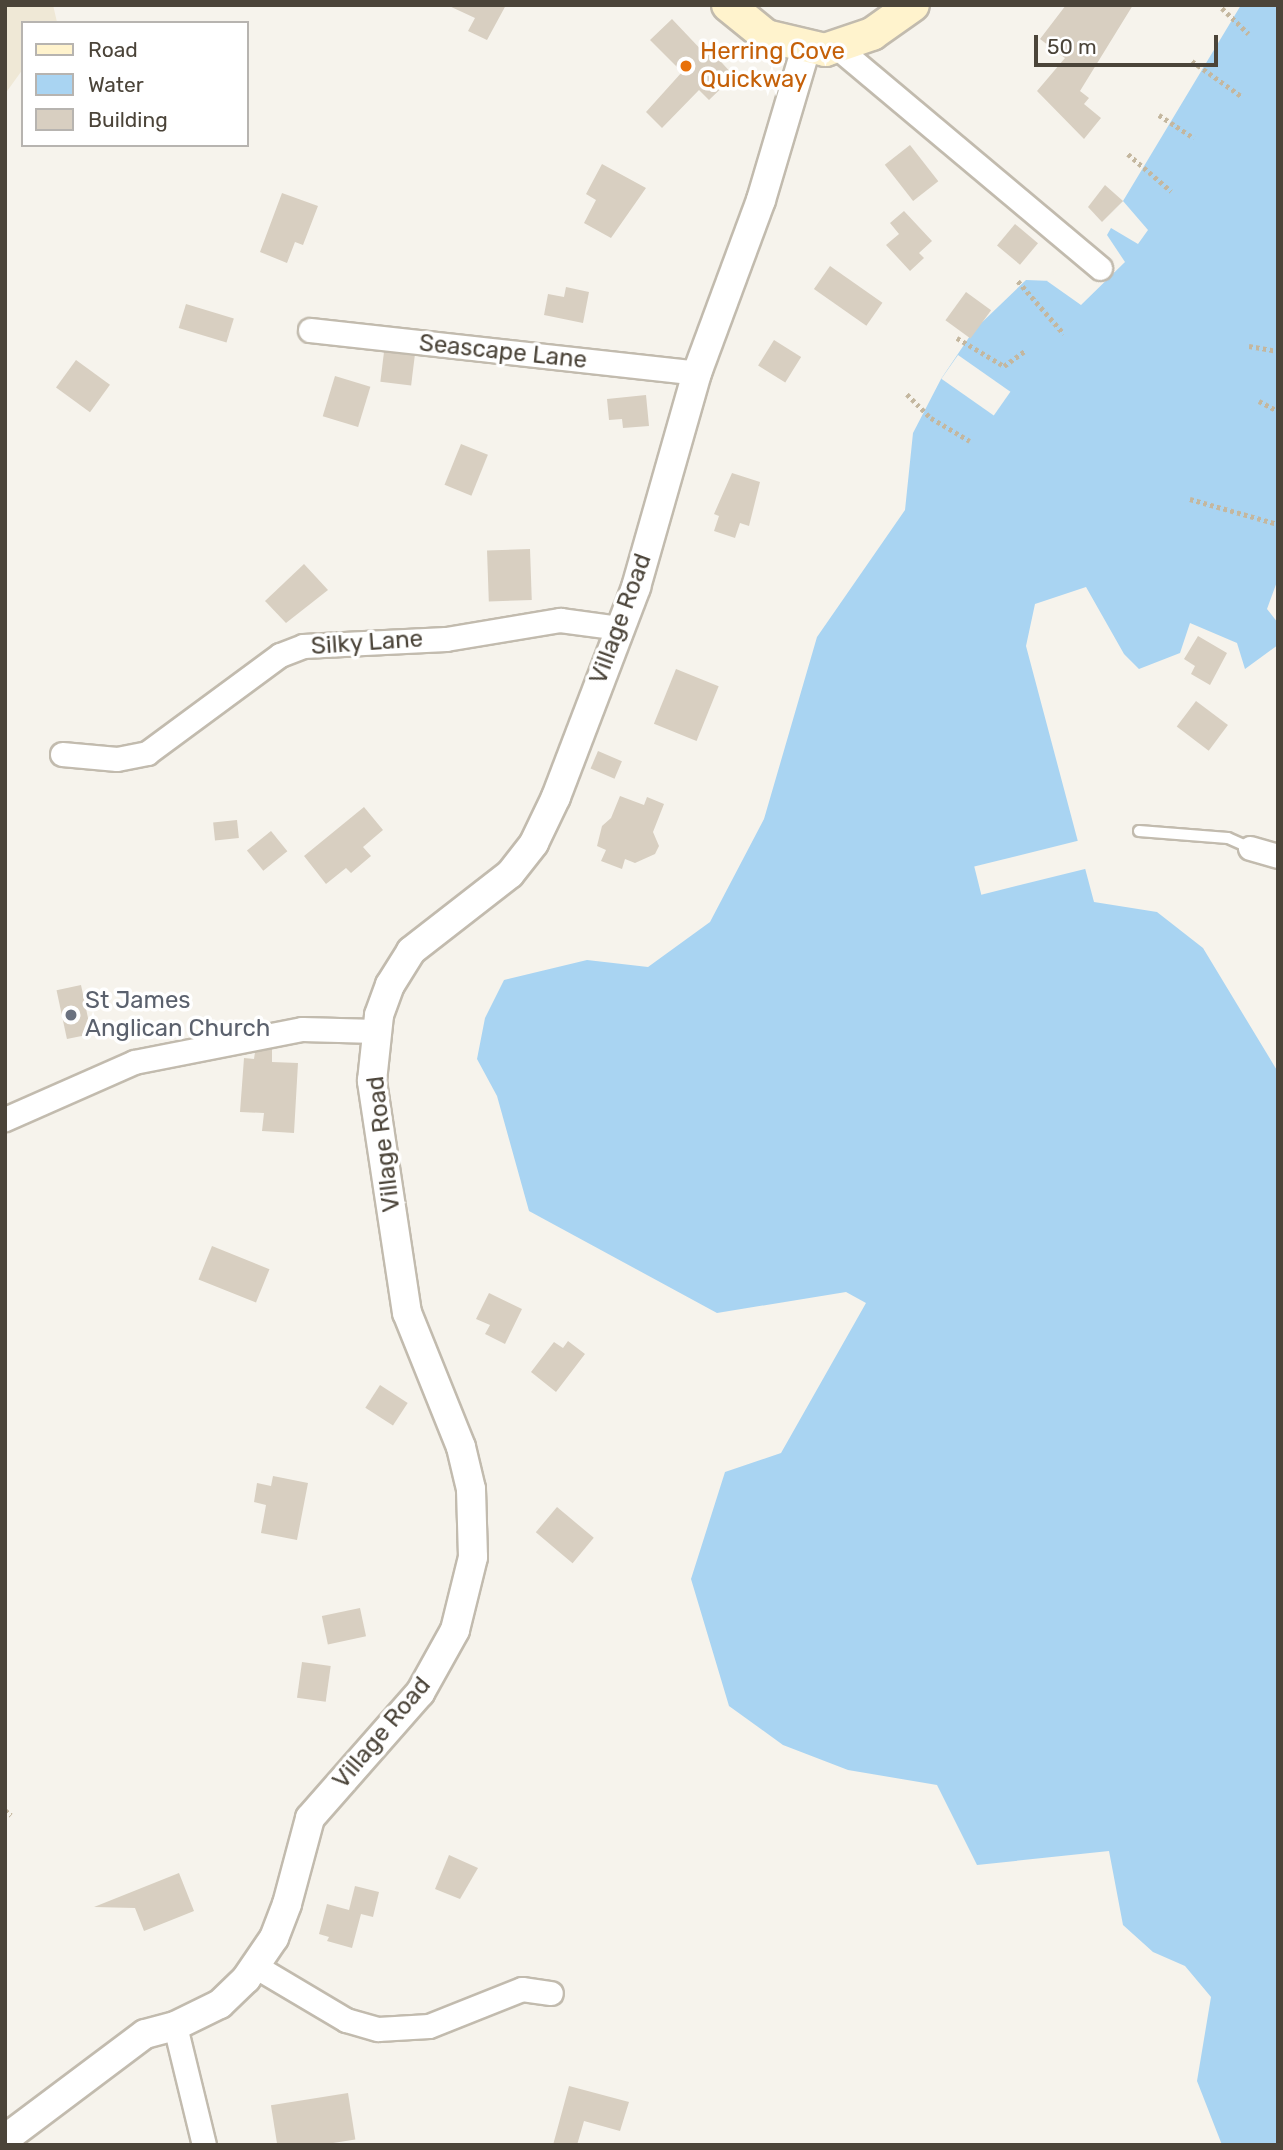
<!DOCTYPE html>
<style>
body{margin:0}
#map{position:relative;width:1283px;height:2150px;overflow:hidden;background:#f6f3ec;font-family:Rubik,sans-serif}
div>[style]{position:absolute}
.education>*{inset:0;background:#efe8d6}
.water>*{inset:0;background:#a9d4f2}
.pier>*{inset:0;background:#f6f3ec;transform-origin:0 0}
.building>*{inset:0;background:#d8cfc1;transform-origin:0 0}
.path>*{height:4.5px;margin-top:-2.25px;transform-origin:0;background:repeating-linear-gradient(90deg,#c4b79f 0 3.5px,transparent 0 7px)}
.roads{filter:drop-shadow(2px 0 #c2bbae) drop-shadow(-2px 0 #c2bbae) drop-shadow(0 2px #c2bbae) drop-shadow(0 -2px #c2bbae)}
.service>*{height:10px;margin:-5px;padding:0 5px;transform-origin:5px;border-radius:5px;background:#fff}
.minor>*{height:23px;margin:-11.5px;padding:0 11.5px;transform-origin:11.5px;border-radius:11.5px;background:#fff}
.tertiary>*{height:28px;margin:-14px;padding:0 14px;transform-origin:14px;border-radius:14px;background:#fff}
.secondary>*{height:32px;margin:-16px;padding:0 16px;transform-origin:16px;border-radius:16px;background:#fff3cd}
.dots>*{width:19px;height:19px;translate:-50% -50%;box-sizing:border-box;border:4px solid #fff;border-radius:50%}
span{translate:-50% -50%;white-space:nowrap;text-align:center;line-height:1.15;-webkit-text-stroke:7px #fff;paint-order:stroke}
.food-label{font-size:24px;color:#c56008}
.left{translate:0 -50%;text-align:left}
.street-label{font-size:24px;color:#4b4439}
.worship-label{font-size:24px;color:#5b616d}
.frame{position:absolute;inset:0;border:7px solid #4b4439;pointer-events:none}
.legend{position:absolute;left:21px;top:21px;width:228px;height:126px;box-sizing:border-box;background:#fff;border:2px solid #b7b4b0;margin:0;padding:9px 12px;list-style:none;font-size:21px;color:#4b4439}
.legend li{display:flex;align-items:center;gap:14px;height:35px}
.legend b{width:35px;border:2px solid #b7b4b0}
.scale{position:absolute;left:1034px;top:35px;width:184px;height:32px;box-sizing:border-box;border:4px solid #4b4439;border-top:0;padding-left:9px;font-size:21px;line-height:24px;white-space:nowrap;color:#4b4439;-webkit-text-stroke:5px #fff;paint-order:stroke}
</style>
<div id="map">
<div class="education">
<i style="clip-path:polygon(5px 5px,53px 5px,57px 22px,23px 23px,23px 69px,5px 94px)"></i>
</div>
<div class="water">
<i style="clip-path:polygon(1241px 5px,1278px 5px,1278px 579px,1267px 609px,1278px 623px,1278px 645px,1245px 669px,1237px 643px,1190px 623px,1180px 653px,1139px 669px,1124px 654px,1086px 587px,1035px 604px,1026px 646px,1094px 902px,1157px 912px,1203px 948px,1278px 1072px,1278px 2145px,1222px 2145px,1197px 2081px,1211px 1997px,1185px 1966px,1153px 1952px,1123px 1925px,1109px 1851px,977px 1865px,937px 1785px,848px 1770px,783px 1745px,729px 1706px,691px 1579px,725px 1472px,781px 1453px,866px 1303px,846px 1292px,717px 1313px,529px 1211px,497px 1096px,477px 1059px,485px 1018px,504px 980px,587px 960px,648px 967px,710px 922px,764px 819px,817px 637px,905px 510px,913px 433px,941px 379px,974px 330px,1026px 280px,1052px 281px,1123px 201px)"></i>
</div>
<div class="pier">
<i style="clip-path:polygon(1123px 201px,1148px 230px,1138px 244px,1111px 228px,1107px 235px,1125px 262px,1081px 305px,1047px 281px)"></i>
<i style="left:958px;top:355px;width:64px;height:29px;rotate:35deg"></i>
<i style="left:1081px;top:840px;width:29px;height:110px;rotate:76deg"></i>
</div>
<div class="building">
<i style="clip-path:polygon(447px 5px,506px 5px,487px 40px,468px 31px,475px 18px)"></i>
<i style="clip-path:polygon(1066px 5px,1133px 5px,1080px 91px,1089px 98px,1084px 104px,1101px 118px,1084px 139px,1037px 91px,1065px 58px,1040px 39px)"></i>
<i style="clip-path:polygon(672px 19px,707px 56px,712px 52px,734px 76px,709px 100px,699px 90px,662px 128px,646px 112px,682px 72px,650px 40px)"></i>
<i style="left:910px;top:145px;width:46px;height:32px;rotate:52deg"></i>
<i style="clip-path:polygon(602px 164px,646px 188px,611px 238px,584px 223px,596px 200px,586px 194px)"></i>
<i style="clip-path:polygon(1105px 185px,1123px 201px,1102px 222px,1088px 207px)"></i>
<i style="clip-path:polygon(282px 193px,318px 206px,303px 245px,295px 242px,287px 263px,260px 252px)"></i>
<i style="clip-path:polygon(904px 211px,932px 241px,919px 253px,924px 258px,910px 271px,886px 245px,899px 234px,890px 223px)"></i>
<i style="left:1015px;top:224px;width:30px;height:28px;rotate:40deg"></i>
<i style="left:830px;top:266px;width:64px;height:28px;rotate:35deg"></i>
<i style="clip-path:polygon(566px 287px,589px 292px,583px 323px,544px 315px,548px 294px,564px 297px)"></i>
<i style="left:966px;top:292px;width:31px;height:35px;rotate:36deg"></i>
<i style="left:186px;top:304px;width:50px;height:25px;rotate:17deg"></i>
<i style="left:774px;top:340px;width:32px;height:30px;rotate:32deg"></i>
<i style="left:384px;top:352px;width:31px;height:30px;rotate:7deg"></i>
<i style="left:76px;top:360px;width:42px;height:34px;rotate:36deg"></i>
<i style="left:335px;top:376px;width:37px;height:42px;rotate:17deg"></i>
<i style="clip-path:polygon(646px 395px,649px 426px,623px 428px,622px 419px,609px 420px,607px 399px)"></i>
<i style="left:461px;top:444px;width:29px;height:44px;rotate:22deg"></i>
<i style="clip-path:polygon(732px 473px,760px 482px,749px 526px,740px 523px,735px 538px,714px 531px,719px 516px,714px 514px)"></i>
<i style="left:530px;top:549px;width:51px;height:43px;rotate:88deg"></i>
<i style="clip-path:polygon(304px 564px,328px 590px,286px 623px,265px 601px)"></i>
<i style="clip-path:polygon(1198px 636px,1227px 653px,1210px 685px,1191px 674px,1195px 666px,1184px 659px)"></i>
<i style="left:676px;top:669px;width:46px;height:59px;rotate:22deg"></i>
<i style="left:1196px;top:701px;width:40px;height:32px;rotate:37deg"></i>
<i style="left:598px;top:751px;width:26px;height:19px;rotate:23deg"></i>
<i style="clip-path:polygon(620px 796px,644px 805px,647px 797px,664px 804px,653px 832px,659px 846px,655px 854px,635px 863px,625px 859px,622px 869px,601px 861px,606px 850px,597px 846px,602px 826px,611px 818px)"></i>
<i style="clip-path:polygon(364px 807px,383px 830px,363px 847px,371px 856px,351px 873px,346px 868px,326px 884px,304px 856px)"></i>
<i style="left:237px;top:820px;width:18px;height:24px;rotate:84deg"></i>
<i style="left:271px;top:831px;width:26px;height:31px;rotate:51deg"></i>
<i style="left:81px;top:985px;width:50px;height:25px;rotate:78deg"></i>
<i style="clip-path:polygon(272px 1049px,272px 1062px,298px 1063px,294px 1133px,262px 1131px,264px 1113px,240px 1112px,244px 1058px,254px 1059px,255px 1052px)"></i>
<i style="left:212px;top:1246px;width:62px;height:36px;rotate:22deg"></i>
<i style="clip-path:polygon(489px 1293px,522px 1309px,505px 1344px,485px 1334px,490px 1325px,476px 1319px)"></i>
<i style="clip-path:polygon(568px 1341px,585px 1354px,556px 1392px,531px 1372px,554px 1342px,563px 1348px)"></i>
<i style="left:380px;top:1385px;width:33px;height:27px;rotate:33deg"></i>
<i style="clip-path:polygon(273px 1476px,308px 1483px,297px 1540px,261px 1533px,266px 1505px,254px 1502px,257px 1483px,271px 1486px)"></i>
<i style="left:557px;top:1507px;width:48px;height:33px;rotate:40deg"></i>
<i style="left:360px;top:1608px;width:29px;height:39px;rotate:78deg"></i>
<i style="left:302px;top:1662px;width:29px;height:36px;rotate:8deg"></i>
<i style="clip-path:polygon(449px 1855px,478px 1868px,460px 1899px,435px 1889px)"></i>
<i style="clip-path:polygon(179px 1873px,194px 1911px,144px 1931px,135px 1908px,94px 1907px)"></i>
<i style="clip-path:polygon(355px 1886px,379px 1892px,373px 1917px,361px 1914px,352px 1948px,327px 1941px,329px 1937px,319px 1934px,327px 1904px,349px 1910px)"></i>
<i style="clip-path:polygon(569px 2086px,629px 2102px,620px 2131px,584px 2121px,577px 2145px,553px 2145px)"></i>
<i style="left:348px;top:2093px;width:47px;height:78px;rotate:81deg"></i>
</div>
<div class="path">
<i style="left:1222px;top:8px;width:37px;rotate:44deg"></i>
<i style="left:1192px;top:61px;width:60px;rotate:35.5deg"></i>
<i style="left:1159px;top:115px;width:42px;rotate:33.3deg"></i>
<i style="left:1128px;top:154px;width:57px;rotate:40.7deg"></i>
<i style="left:1018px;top:281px;width:70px;rotate:49deg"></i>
<i style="left:957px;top:338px;width:55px;rotate:30.8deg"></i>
<i style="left:1004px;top:366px;width:26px;rotate:-36deg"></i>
<i style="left:1249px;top:346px;width:29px;rotate:10deg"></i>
<i style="left:907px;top:394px;width:34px;rotate:45deg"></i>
<i style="left:931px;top:418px;width:45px;rotate:30.5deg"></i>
<i style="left:1259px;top:401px;width:21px;rotate:28deg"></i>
<i style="left:1190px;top:499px;width:91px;rotate:15.9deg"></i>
<i style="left:5px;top:1810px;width:8px;rotate:40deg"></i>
</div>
<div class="roads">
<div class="service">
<i style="left:1139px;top:831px;width:89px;rotate:4.5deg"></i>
<i style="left:1228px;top:838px;width:24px;rotate:24deg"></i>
</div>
<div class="minor">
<i style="left:838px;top:48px;width:342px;rotate:40deg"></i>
<i style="left:310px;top:330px;width:389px;rotate:6.3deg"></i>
<i style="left:62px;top:754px;width:55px;rotate:5.2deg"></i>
<i style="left:117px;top:759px;width:31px;rotate:-11deg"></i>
<i style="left:147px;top:753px;width:165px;rotate:-36.4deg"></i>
<i style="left:280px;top:655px;width:25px;rotate:-21deg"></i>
<i style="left:303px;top:646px;width:143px;rotate:-2.8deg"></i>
<i style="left:446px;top:639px;width:116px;rotate:-9.5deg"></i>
<i style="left:560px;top:620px;width:61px;rotate:7.6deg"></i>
<i style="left:1250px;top:848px;width:29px;rotate:16deg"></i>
<i style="left:5px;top:1119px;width:141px;rotate:-23.8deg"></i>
<i style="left:134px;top:1062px;width:171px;rotate:-11.1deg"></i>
<i style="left:302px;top:1029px;width:74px;rotate:1.5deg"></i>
<i style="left:255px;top:1966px;width:106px;rotate:30.7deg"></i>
<i style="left:346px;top:2020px;width:33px;rotate:16deg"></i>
<i style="left:378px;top:2029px;width:51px;rotate:-3.4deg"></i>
<i style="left:429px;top:2026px;width:100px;rotate:-21.7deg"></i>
<i style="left:522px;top:1989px;width:29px;rotate:8deg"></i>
<i style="left:175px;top:2026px;width:122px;rotate:76.3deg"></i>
</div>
<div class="tertiary">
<i style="left:5px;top:2139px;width:175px;rotate:-36.9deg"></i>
<i style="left:145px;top:2034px;width:31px;rotate:-15deg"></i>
<i style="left:175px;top:2026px;width:50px;rotate:-26.1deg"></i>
<i style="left:220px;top:2004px;width:36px;rotate:-44deg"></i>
<i style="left:246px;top:1979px;width:50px;rotate:-55.7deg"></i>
<i style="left:274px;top:1938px;width:36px;rotate:-69deg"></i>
<i style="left:287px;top:1904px;width:89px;rotate:-75deg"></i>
<i style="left:310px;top:1818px;width:167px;rotate:-48.7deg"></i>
<i style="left:420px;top:1693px;width:72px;rotate:-60.9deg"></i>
<i style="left:455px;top:1630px;width:75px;rotate:-76.1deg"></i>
<i style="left:473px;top:1557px;width:68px;rotate:-91.7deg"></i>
<i style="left:471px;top:1489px;width:43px;rotate:-103.4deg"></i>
<i style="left:461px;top:1447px;width:144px;rotate:-111.9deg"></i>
<i style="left:407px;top:1313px;width:235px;rotate:-98.6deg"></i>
<i style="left:372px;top:1081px;width:66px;rotate:-83.9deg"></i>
<i style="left:379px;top:1015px;width:32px;rotate:-70deg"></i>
<i style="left:390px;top:985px;width:40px;rotate:-58deg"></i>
<i style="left:411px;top:951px;width:125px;rotate:-37.9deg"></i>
<i style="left:510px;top:874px;width:39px;rotate:-52deg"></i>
<i style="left:534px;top:843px;width:51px;rotate:-64.4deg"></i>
<i style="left:556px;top:797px;width:225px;rotate:-69.1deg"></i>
<i style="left:636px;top:587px;width:223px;rotate:-74.1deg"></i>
<i style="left:697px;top:373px;width:184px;rotate:-69.7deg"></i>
<i style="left:761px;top:200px;width:159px;rotate:-73.5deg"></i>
</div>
<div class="secondary">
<i style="left:728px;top:5px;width:49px;rotate:39.2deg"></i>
<i style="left:766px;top:36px;width:61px;rotate:13.3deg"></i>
<i style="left:825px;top:50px;width:50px;rotate:-18.8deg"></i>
<i style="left:872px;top:34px;width:50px;rotate:-35.3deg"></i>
</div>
</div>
<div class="dots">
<i style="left:686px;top:66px;background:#e8710a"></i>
<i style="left:71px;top:1015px;background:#6b7280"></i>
</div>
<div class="food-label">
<span class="left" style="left:700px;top:66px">Herring Cove<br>Quickway</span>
</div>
<div class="street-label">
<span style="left:503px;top:352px;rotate:6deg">Seascape Lane</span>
<span style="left:621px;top:619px;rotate:-70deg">Village Road</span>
<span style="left:367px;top:643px;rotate:-4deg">Silky Lane</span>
<span style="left:384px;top:1144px;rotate:-97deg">Village Road</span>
<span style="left:382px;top:1733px;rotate:-50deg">Village Road</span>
</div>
<div class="worship-label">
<span class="left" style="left:85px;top:1015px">St James<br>Anglican Church</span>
</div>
<div class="frame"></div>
<ul class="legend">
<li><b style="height:9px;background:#fff3cd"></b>Road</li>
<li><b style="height:19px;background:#a9d4f2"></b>Water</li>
<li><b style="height:19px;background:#d8cfc1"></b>Building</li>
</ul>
<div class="scale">50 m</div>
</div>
